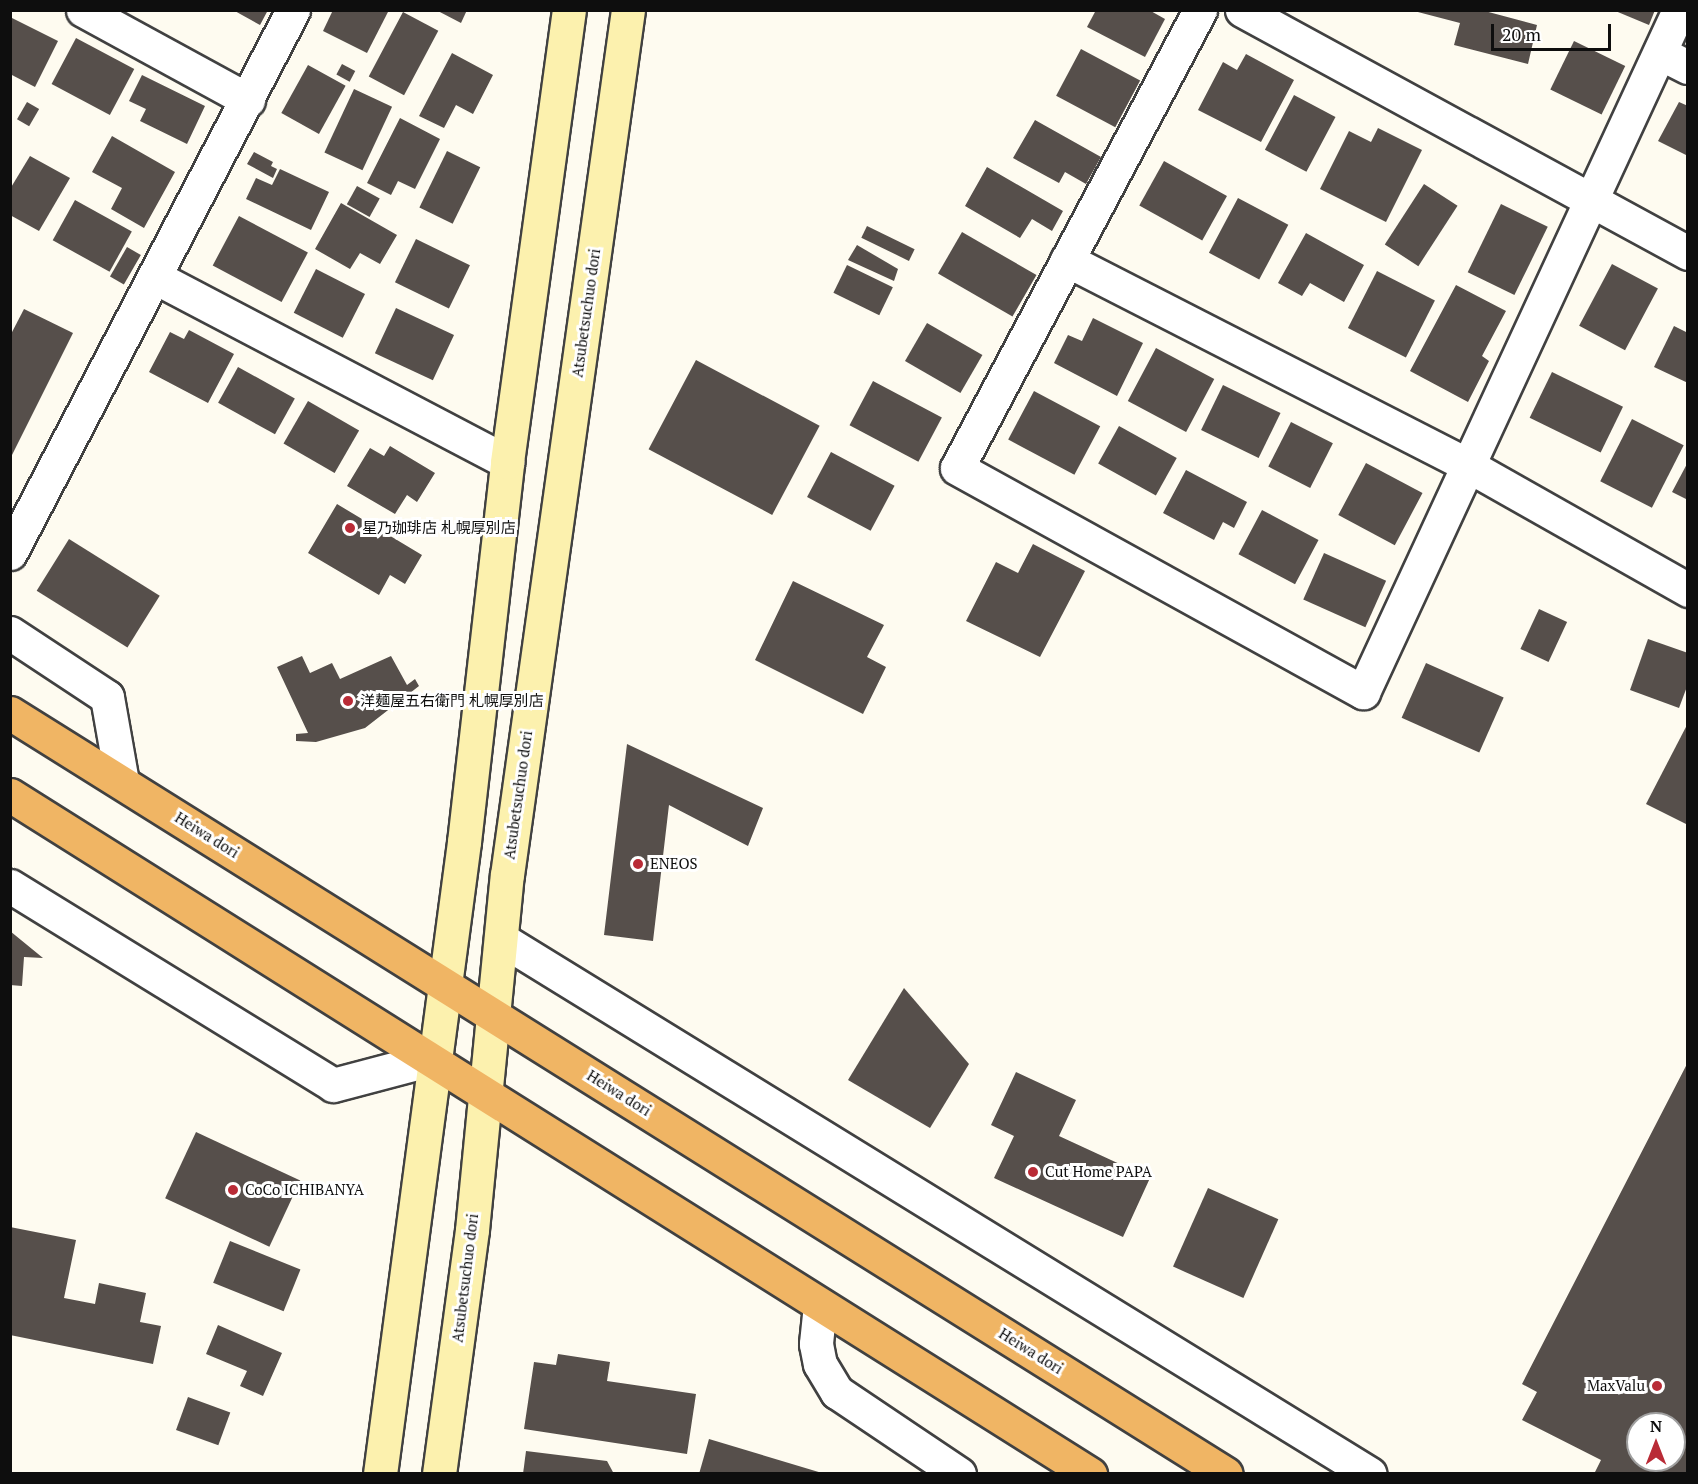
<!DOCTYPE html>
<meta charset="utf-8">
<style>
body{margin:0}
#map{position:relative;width:1698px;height:1484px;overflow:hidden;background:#fefbf0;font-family:"PT Serif","Noto Sans JP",serif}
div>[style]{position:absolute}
.building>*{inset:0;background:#564f4b;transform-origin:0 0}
.roads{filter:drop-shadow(2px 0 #414141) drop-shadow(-2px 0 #414141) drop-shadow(0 2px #414141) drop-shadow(0 -2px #414141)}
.minor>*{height:33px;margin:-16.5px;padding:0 16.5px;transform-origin:16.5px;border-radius:16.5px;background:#fff}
.secondary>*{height:33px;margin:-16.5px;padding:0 16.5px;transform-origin:16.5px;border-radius:16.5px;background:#fcf1ae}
.trunk>*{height:33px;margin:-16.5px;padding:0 16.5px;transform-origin:16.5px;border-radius:16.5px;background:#f0b564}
.dots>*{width:16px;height:16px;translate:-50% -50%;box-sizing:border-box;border:3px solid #fff;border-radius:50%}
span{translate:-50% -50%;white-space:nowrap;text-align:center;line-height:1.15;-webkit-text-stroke:6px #fff;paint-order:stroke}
.street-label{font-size:15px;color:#0e0e0e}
.poi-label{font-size:15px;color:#0e0e0e}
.left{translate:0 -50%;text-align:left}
.right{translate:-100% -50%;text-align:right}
.frame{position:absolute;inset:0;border:12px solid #0e0e0e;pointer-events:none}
.north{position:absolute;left:1626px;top:1412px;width:60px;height:60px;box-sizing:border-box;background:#fff;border:2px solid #9f9f9f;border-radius:50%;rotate:0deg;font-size:16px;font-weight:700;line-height:24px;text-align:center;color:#0e0e0e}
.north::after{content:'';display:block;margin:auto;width:21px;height:27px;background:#b92b36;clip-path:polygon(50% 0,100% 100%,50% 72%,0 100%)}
.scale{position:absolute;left:1491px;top:24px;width:120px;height:27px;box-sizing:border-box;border:3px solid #0e0e0e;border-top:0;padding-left:8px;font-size:18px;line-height:21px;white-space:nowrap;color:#0e0e0e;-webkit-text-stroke:4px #fff;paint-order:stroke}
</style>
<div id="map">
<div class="building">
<i style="clip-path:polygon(233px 10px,268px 10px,260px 25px)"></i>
<i style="clip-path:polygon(333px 10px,389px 10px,367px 53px,323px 31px)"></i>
<i style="clip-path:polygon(436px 10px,467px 10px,461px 23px)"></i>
<i style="clip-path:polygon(1096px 10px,1149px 10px,1165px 19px,1145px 57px,1087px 27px)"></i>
<i style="clip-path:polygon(1481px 10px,1537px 25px,1528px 64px,1454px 45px,1460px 23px,1414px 11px)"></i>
<i style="clip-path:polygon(1613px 10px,1655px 10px,1649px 25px)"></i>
<i style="left:403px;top:12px;width:40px;height:73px;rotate:28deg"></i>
<i style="clip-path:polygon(10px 17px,58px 41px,35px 87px,10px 74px)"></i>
<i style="left:76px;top:38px;width:66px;height:52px;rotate:28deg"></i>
<i style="left:1574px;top:41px;width:57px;height:54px;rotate:26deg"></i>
<i style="left:1081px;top:49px;width:67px;height:53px;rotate:28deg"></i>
<i style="clip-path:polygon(452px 53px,493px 75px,473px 114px,456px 105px,444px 128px,419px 116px)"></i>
<i style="clip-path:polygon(1246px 54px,1294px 80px,1261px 142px,1198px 110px,1223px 62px,1237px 70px)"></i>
<i style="left:342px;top:64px;width:15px;height:12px;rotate:28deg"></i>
<i style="left:308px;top:65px;width:43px;height:55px;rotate:29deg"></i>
<i style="clip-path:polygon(142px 75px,205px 106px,187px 144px,140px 121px,146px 109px,129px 101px)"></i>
<i style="left:354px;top:89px;width:42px;height:70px;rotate:25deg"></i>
<i style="left:1294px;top:95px;width:47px;height:62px;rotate:28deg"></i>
<i style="left:27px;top:102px;width:14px;height:20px;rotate:30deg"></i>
<i style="clip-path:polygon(1679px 102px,1688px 106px,1688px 156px,1658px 141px)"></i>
<i style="clip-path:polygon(400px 118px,440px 139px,415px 189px,398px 181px,391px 195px,367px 183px)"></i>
<i style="clip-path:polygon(1035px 120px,1101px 157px,1086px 184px,1065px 172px,1059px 183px,1013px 158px)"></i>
<i style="clip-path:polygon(1378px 128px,1422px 150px,1386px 222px,1320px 189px,1349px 131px,1371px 142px)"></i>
<i style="clip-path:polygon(112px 136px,175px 172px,144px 228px,111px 209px,122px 188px,92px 172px)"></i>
<i style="left:447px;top:151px;width:37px;height:63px;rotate:26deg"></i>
<i style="clip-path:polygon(254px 152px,273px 162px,271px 166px,277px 169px,273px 178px,247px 164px)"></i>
<i style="clip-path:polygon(30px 156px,70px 178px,39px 231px,10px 215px,10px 189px)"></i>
<i style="left:1164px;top:161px;width:72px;height:51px;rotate:29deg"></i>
<i style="clip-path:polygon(987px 167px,1063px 211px,1052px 231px,1032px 219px,1020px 238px,965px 206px)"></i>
<i style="clip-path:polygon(280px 169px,329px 192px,311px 230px,246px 199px,256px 178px,272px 185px)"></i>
<i style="left:1424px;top:184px;width:40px;height:72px;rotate:33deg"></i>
<i style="left:357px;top:186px;width:26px;height:21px;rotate:29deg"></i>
<i style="left:1238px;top:198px;width:57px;height:62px;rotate:28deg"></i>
<i style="left:75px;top:200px;width:65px;height:46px;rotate:29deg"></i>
<i style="clip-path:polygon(341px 203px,397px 235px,380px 264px,360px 253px,350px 269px,315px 249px)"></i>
<i style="left:1501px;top:204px;width:52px;height:76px;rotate:26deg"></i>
<i style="left:239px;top:216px;width:78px;height:56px;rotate:28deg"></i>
<i style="left:867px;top:226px;width:53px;height:13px;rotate:26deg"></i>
<i style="left:962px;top:232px;width:86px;height:48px;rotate:30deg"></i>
<i style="clip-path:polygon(1306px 233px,1364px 265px,1344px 302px,1310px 283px,1302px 296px,1278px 283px)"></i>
<i style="left:416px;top:239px;width:60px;height:48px;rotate:26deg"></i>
<i style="clip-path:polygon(857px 245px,898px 269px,894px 281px,848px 260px)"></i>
<i style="left:127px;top:247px;width:16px;height:34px;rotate:30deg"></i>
<i style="left:1612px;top:264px;width:52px;height:70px;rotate:28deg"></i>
<i style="left:847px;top:265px;width:51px;height:31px;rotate:26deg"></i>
<i style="left:316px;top:269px;width:55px;height:49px;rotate:27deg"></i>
<i style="left:1377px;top:271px;width:65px;height:64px;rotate:27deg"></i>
<i style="clip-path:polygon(1456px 285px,1506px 311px,1482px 356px,1489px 361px,1468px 402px,1410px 371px)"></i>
<i style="left:396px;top:308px;width:64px;height:50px;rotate:25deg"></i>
<i style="clip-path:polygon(24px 309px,73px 333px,10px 459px,10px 336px)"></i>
<i style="clip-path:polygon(1093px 318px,1143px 343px,1117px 396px,1054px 363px,1068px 335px,1082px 341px)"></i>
<i style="left:927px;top:323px;width:64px;height:44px;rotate:30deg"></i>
<i style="clip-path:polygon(1674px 326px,1688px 333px,1688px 383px,1654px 367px)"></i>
<i style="clip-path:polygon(189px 330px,234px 354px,208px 403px,149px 372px,170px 332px,184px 339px)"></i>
<i style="left:1156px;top:348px;width:66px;height:60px;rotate:28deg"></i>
<i style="left:696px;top:360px;width:140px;height:101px;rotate:28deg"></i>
<i style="left:238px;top:367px;width:65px;height:41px;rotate:29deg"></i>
<i style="left:1552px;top:372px;width:79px;height:51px;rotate:26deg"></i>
<i style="left:873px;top:381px;width:78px;height:50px;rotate:28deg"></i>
<i style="left:1223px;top:385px;width:64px;height:50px;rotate:26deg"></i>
<i style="left:1034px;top:391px;width:75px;height:55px;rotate:28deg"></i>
<i style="left:308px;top:401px;width:59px;height:49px;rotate:30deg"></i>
<i style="left:1632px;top:419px;width:58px;height:70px;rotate:27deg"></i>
<i style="left:1291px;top:422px;width:47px;height:50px;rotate:27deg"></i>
<i style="left:1119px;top:426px;width:66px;height:43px;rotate:29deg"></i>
<i style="clip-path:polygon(390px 446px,435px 473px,417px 502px,407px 495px,395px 514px,347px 486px,370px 448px,384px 456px)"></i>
<i style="left:831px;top:452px;width:72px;height:51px;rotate:28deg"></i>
<i style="clip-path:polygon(1688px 462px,1688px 500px,1672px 492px)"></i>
<i style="left:1366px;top:463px;width:64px;height:59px;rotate:28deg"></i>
<i style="clip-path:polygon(1186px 470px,1247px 502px,1234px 528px,1223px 522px,1214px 540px,1163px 513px)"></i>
<i style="clip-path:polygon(337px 504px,422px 555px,405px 584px,390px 575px,379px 595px,308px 553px)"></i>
<i style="left:1262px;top:510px;width:64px;height:50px;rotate:28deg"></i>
<i style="left:69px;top:539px;width:107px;height:61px;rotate:32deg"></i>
<i style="clip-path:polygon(1033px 544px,1085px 571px,1040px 657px,966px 621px,996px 562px,1018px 573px)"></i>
<i style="left:1324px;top:553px;width:68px;height:51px;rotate:24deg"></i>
<i style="clip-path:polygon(793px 581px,884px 625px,867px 657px,886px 667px,863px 714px,755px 660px)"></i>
<i style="left:1539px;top:609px;width:31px;height:44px;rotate:25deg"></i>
<i style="clip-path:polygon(1648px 639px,1688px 653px,1688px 684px,1679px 708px,1630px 690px)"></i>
<i style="clip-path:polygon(302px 656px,310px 673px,332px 663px,340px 679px,391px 656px,407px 685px,415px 679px,419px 686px,365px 728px,316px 742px,296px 741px,296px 734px,308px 733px,277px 667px)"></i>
<i style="left:1426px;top:663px;width:85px;height:60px;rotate:24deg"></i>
<i style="clip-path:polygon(1688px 723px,1688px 825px,1646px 804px)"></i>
<i style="clip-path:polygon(627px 744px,763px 808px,748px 846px,669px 805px,653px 941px,604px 935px)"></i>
<i style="clip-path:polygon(10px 931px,43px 958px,24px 957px,22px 986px,10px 985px)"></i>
<i style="clip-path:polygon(904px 988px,969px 1064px,930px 1128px,848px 1080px)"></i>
<i style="clip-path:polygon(evenodd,1688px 1062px,1688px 1474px,1594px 1474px,1601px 1460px,1522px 1420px,1537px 1392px,1522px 1384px,1688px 1062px,1638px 1424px,1674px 1424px,1674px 1460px,1638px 1460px,1638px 1424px)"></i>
<i style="clip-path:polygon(1016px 1072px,1076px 1100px,1059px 1136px,1150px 1178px,1123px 1237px,994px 1178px,1014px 1136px,991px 1125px)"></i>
<i style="left:196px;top:1132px;width:115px;height:73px;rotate:25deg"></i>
<i style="left:1208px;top:1188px;width:77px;height:86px;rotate:24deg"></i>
<i style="clip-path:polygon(10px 1227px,76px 1240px,64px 1298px,95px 1304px,99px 1283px,146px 1293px,140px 1322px,161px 1326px,153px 1364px,10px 1335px)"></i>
<i style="left:230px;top:1241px;width:76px;height:45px;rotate:22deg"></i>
<i style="clip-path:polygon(218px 1325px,282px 1353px,263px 1396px,240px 1386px,247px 1371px,206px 1354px)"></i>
<i style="clip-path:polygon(558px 1354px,610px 1362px,607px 1381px,696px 1394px,687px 1454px,524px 1429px,534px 1362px,556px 1365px)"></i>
<i style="left:188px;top:1397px;width:45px;height:35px;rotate:20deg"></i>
<i style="clip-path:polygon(709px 1439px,822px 1473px,822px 1474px,699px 1474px)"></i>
<i style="clip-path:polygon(526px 1451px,607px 1461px,614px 1474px,523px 1474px)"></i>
</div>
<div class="roads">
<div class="minor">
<i style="left:83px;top:10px;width:188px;rotate:28.6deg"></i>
<i style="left:1200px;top:10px;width:518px;rotate:117.95deg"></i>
<i style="left:957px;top:468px;width:464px;rotate:28.9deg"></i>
<i style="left:1363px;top:692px;width:752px;rotate:-65.14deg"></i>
<i style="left:1242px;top:10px;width:508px;rotate:28.58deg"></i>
<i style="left:1660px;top:53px;width:31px;rotate:27deg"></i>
<i style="left:1067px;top:260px;width:452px;rotate:27.1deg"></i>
<i style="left:1469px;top:466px;width:252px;rotate:29.5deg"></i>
<i style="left:155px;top:277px;width:398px;rotate:27.7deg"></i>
<i style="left:10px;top:553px;width:612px;rotate:-62.47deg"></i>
<i style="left:10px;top:633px;width:116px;rotate:33.4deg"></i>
<i style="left:107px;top:697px;width:86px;rotate:80deg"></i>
<i style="left:10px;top:886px;width:379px;rotate:31.6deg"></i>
<i style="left:333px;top:1085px;width:106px;rotate:-14.8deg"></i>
<i style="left:501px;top:939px;width:1020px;rotate:31.62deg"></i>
<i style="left:820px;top:1305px;width:39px;rotate:96deg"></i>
<i style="left:816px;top:1344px;width:20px;rotate:79deg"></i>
<i style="left:820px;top:1364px;width:33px;rotate:59deg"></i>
<i style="left:837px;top:1392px;width:147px;rotate:33.9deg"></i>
</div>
<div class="secondary">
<i style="left:380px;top:1474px;width:638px;rotate:-82.43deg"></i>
<i style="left:464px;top:842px;width:382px;rotate:-83.5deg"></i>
<i style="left:507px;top:462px;width:456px;rotate:-82.2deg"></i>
<i style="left:439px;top:1474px;width:246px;rotate:-82.3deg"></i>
<i style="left:472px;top:1230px;width:357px;rotate:-84.4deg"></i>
<i style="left:507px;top:875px;width:873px;rotate:-82.04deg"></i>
</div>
<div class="trunk">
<i style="left:10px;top:713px;width:1434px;rotate:32.04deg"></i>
<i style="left:10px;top:795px;width:1276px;rotate:32.16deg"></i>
</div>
</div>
<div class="dots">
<i style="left:350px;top:528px;background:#b92b36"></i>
<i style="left:348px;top:701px;background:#b92b36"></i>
<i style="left:638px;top:864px;background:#b92b36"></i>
<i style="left:1033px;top:1172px;background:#b92b36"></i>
<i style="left:233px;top:1190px;background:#b92b36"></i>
<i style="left:1657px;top:1386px;background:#b92b36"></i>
</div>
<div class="street-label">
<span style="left:586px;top:313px;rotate:-82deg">Atsubetsuchuo dori</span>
<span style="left:518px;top:795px;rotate:-82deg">Atsubetsuchuo dori</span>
<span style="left:207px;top:835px;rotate:32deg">Heiwa dori</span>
<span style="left:619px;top:1093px;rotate:32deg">Heiwa dori</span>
<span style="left:465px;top:1278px;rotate:-83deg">Atsubetsuchuo dori</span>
<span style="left:1031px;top:1351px;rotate:32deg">Heiwa dori</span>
</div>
<div class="poi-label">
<span class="left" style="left:362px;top:528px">星乃珈琲店 札幌厚別店</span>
<span class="left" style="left:360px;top:701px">洋麺屋五右衛門 札幌厚別店</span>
<span class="left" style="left:650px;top:864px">ENEOS</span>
<span class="left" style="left:1045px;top:1172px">Cut Home PAPA</span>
<span class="left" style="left:245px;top:1190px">CoCo ICHIBANYA</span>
<span class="right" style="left:1645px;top:1386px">MaxValu</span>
</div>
<div class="frame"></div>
<div class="north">N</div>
<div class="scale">20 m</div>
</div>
